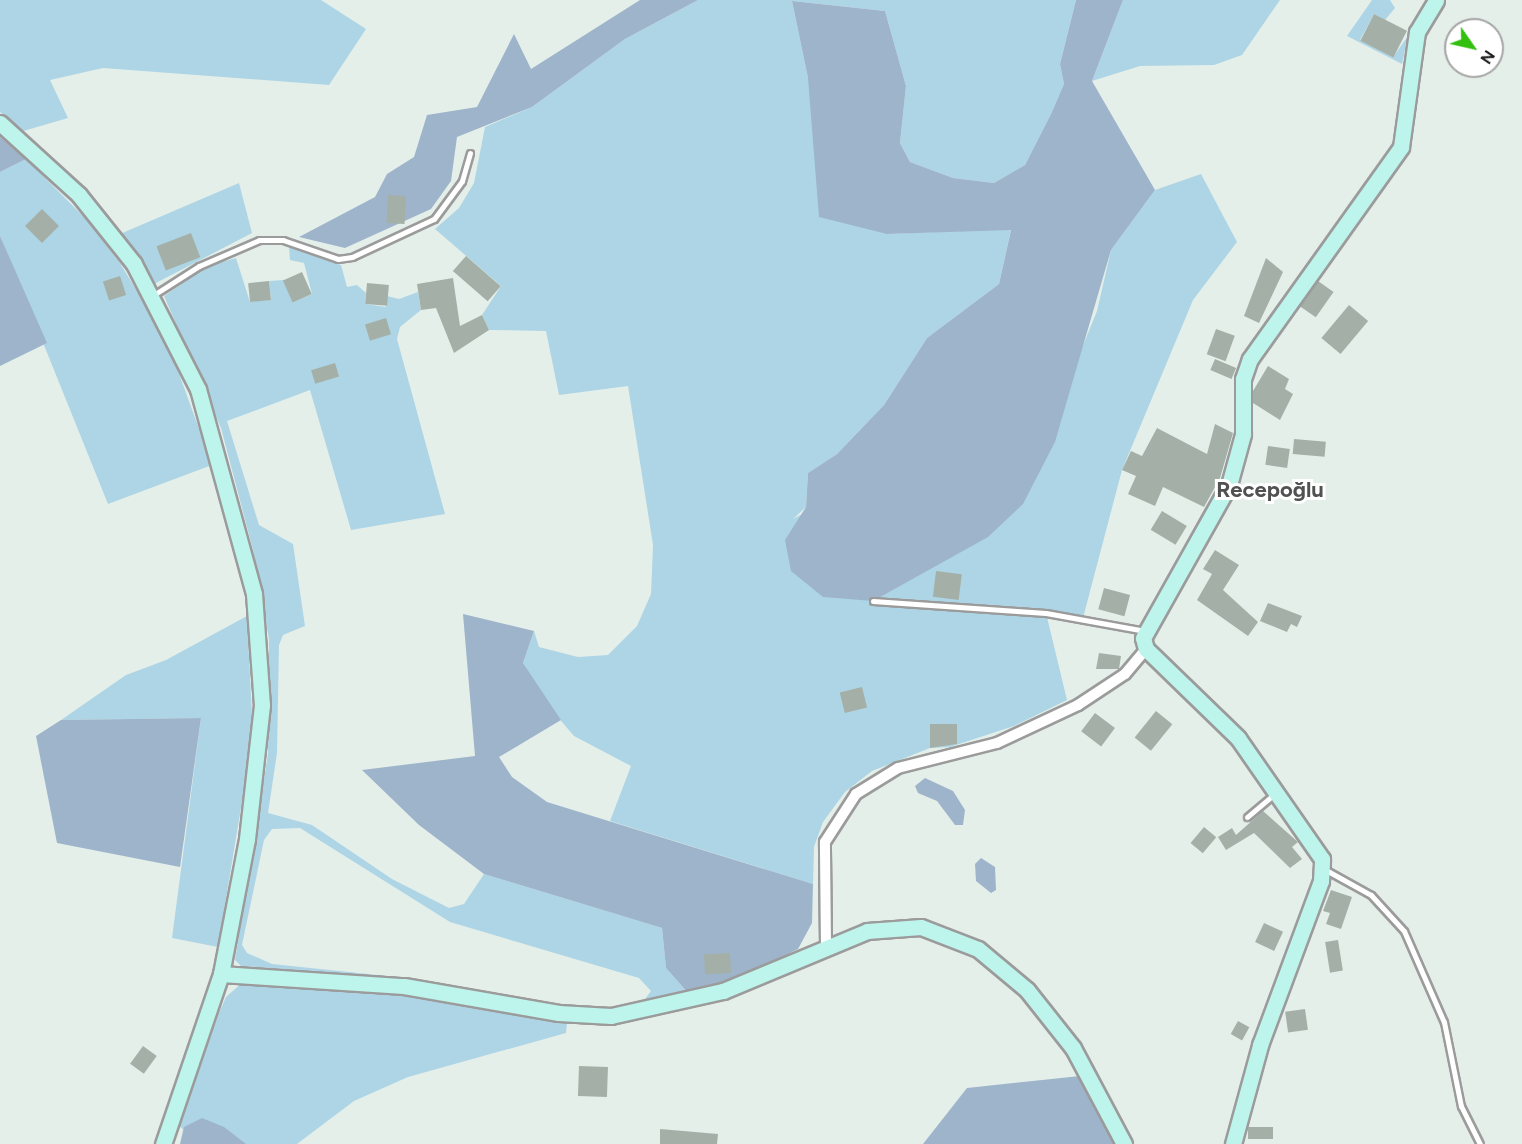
<!DOCTYPE html>
<meta charset="utf-8">
<style>
body{margin:0}
#map{position:relative;width:1522px;height:1144px;overflow:hidden;background:#e5efea;font-family:Figtree,sans-serif}
div>[style]{position:absolute}
.grass>*{inset:0;background:#aed5e5}
.forest>*{inset:0;background:#9db4cb}
.building>*{inset:0;background:#a4b0a7;transform-origin:0 0}
.roads{filter:drop-shadow(2px 0 #9b9b9b) drop-shadow(-2px 0 #9b9b9b) drop-shadow(0 2px #9b9b9b) drop-shadow(0 -2px #9b9b9b)}
.lane>*{height:5px;margin:-2.5px;padding:0 2.5px;transform-origin:2.5px;border-radius:2.5px;background:#fff}
.street>*{height:10px;margin:-5px;padding:0 5px;transform-origin:5px;border-radius:5px;background:#fff}
.secondary>*{height:15px;margin:-7.5px;padding:0 7.5px;transform-origin:7.5px;border-radius:7.5px;background:#bdf5ec}
span{translate:-50% -50%;white-space:nowrap;text-align:center;line-height:1.15;-webkit-text-stroke:6px #fff;paint-order:stroke}
.neighbourhood-label{font-size:22px;color:#515151;font-weight:700}
.north{position:absolute;left:1444px;top:18px;width:60px;height:60px;box-sizing:border-box;background:#fff;border:2px solid #a5a5a5;border-radius:50%;rotate:124deg;font-size:16px;font-weight:700;line-height:24px;text-align:center;color:#1e1e1e}
.north::after{content:'';display:block;margin:auto;width:21px;height:27px;background:#32bf0e;clip-path:polygon(50% 0,100% 100%,50% 72%,0 100%)}
</style>
<div id="map">
<div class="grass">
<i style="clip-path:polygon(0 0,321px 0,366px 29px,329px 85px,103px 68px,50px 80px,68px 118px,20px 132px,0 112px)"></i>
<i style="clip-path:polygon(698px 0,1076px 0,1060px 64px,1064px 84px,1051px 114px,1025px 165px,994px 183px,953px 178px,910px 162px,900px 143px,906px 86px,885px 11px,792px 1px,808px 78px,887px 234px,1011px 229px,999px 284px,927px 338px,884px 405px,837px 454px,808px 473px,806px 507px,793px 519px,1073px 370px,1097px 311px,1111px 250px,1155px 190px,1201px 174px,1237px 242px,1193px 300px,1122px 470px,1083px 618px,1046px 613px,1067px 700px,1014px 726px,950px 747px,930px 748px,872px 771px,845px 792px,823px 822px,814px 847px,813px 884px,610px 821px,631px 766px,574px 736px,544px 701px,523px 663px,534px 631px,539px 647px,578px 657px,608px 655px,637px 626px,651px 594px,653px 545px,628px 386px,559px 395px,546px 331px,489px 330px,482px 315px,501px 286px,435px 229px,459px 208px,474px 183px,485px 127px,532px 107px,625px 39px)"></i>
<i style="clip-path:polygon(1123px 0,1280px 0,1242px 55px,1214px 65px,1140px 66px,1092px 81px)"></i>
<i style="clip-path:polygon(1372px 0,1390px 0,1395px 8px,1385px 20px,1374px 14px,1360px 40px,1393px 57px,1408px 36px,1402px 64px,1347px 36px)"></i>
<i style="clip-path:polygon(26px 159px,85px 218px,120px 263px,168px 343px,212px 465px,108px 504px,0 236px,0 172px)"></i>
<i style="clip-path:polygon(239px 183px,252px 233px,154px 284px,120px 234px)"></i>
<i style="clip-path:polygon(289px 247px,341px 265px,347px 287px,357px 285px,366px 293px,365px 304px,386px 307px,387px 296px,399px 299px,418px 292px,421px 310px,400px 327px,397px 339px,445px 514px,351px 530px,310px 390px,227px 421px,259px 525px,293px 544px,305px 626px,283px 635px,279px 645px,277px 753px,268px 813px,312px 825px,392px 879px,449px 908px,464px 904px,484px 874px,662px 928px,666px 968px,689px 994px,642px 1003px,651px 991px,639px 978px,450px 922px,300px 828px,272px 829px,264px 840px,242px 945px,247px 953px,272px 964px,397px 977px,241px 966px,235px 960px,268px 754px,269px 639px,253px 550px,221px 428px,164px 296px,208px 266px,236px 258px,250px 302px,271px 299px,269px 281px,283px 280px,293px 302px,312px 294px,304px 263px,290px 260px)"></i>
<i style="clip-path:polygon(247px 616px,253px 735px,218px 947px,172px 938px,201px 718px,61px 720px,126px 675px,166px 660px)"></i>
<i style="clip-path:polygon(243px 982px,405px 994px,567px 1022px,566px 1033px,408px 1077px,354px 1101px,297px 1144px,201px 1144px,179px 1126px,219px 1013px,226px 997px)"></i>
</div>
<div class="forest">
<i style="clip-path:polygon(640px 0,698px 0,625px 39px,532px 107px,457px 137px,451px 181px,431px 209px,345px 248px,299px 237px,375px 197px,387px 174px,414px 157px,427px 115px,477px 107px,514px 34px,531px 69px)"></i>
<i style="clip-path:polygon(1076px 0,1123px 0,1092px 81px,1155px 190px,1111px 250px,1055px 442px,1023px 504px,988px 537px,873px 601px,823px 597px,791px 571px,785px 540px,806px 507px,808px 473px,837px 454px,884px 405px,927px 338px,999px 284px,1011px 230px,887px 234px,819px 217px,808px 78px,792px 1px,885px 11px,906px 86px,900px 143px,910px 162px,953px 178px,994px 183px,1025px 165px,1051px 114px,1064px 84px,1060px 64px)"></i>
<i style="clip-path:polygon(0 137px,26px 159px,0 172px)"></i>
<i style="clip-path:polygon(0 236px,47px 343px,0 366px)"></i>
<i style="clip-path:polygon(463px 614px,534px 631px,523px 663px,561px 720px,499px 757px,512px 777px,547px 802px,813px 884px,812px 923px,798px 949px,738px 978px,689px 994px,666px 968px,662px 928px,484px 874px,419px 825px,362px 770px,475px 756px)"></i>
<i style="clip-path:polygon(201px 718px,180px 867px,57px 843px,36px 736px,61px 720px)"></i>
<i style="clip-path:polygon(925px 778px,953px 791px,965px 810px,963px 825px,955px 825px,937px 801px,918px 793px,915px 786px)"></i>
<i style="clip-path:polygon(981px 858px,995px 867px,996px 890px,991px 893px,976px 881px,975px 864px)"></i>
<i style="clip-path:polygon(1080px 1076px,1114px 1144px,923px 1144px,967px 1088px)"></i>
<i style="clip-path:polygon(202px 1118px,224px 1127px,246px 1144px,180px 1144px,184px 1127px)"></i>
</div>
<div class="building">
<i style="left:1374px;top:14px;width:37px;height:30px;rotate:27deg"></i>
<i style="left:388px;top:195px;width:18px;height:28px;rotate:3deg"></i>
<i style="left:42px;top:209px;width:24px;height:24px;rotate:45deg"></i>
<i style="left:191px;top:233px;width:26px;height:37px;rotate:69deg"></i>
<i style="left:466px;top:256px;width:46px;height:20px;rotate:41deg"></i>
<i style="clip-path:polygon(1266px 258px,1283px 272px,1259px 323px,1244px 316px)"></i>
<i style="left:302px;top:272px;width:24px;height:21px;rotate:66deg"></i>
<i style="left:120px;top:276px;width:20px;height:18px;rotate:72deg"></i>
<i style="clip-path:polygon(453px 278px,460px 326px,482px 315px,489px 330px,454px 353px,436px 308px,421px 310px,417px 284px)"></i>
<i style="left:269px;top:281px;width:19px;height:21px;rotate:84deg"></i>
<i style="left:1318px;top:281px;width:19px;height:31px;rotate:35deg"></i>
<i style="left:367px;top:283px;width:22px;height:21px;rotate:5deg"></i>
<i style="left:1349px;top:305px;width:25px;height:43px;rotate:40deg"></i>
<i style="left:386px;top:318px;width:17px;height:22px;rotate:73deg"></i>
<i style="left:1216px;top:329px;width:20px;height:27px;rotate:20deg"></i>
<i style="left:1215px;top:359px;width:23px;height:12px;rotate:23deg"></i>
<i style="left:335px;top:363px;width:14px;height:25px;rotate:73deg"></i>
<i style="clip-path:polygon(1268px 366px,1289px 379px,1285px 389px,1293px 394px,1280px 420px,1253px 403px,1253px 391px)"></i>
<i style="clip-path:polygon(1215px 424px,1233px 433px,1220px 478px,1204px 507px,1163px 487px,1155px 506px,1128px 494px,1136px 476px,1122px 470px,1131px 451px,1142px 456px,1157px 428px,1207px 454px)"></i>
<i style="left:1294px;top:439px;width:32px;height:15px;rotate:5deg"></i>
<i style="left:1268px;top:446px;width:22px;height:19px;rotate:8deg"></i>
<i style="left:1162px;top:511px;width:29px;height:22px;rotate:31deg"></i>
<i style="clip-path:polygon(1215px 550px,1239px 565px,1223px 590px,1258px 622px,1248px 636px,1197px 600px,1212px 574px,1203px 569px)"></i>
<i style="left:936px;top:571px;width:26px;height:26px;rotate:7deg"></i>
<i style="left:1104px;top:588px;width:27px;height:22px;rotate:15deg"></i>
<i style="clip-path:polygon(1268px 603px,1302px 616px,1297px 627px,1291px 624px,1287px 632px,1260px 621px)"></i>
<i style="clip-path:polygon(1099px 653px,1121px 656px,1119px 669px,1096px 669px)"></i>
<i style="left:862px;top:687px;width:21px;height:23px;rotate:76deg"></i>
<i style="left:1156px;top:711px;width:21px;height:34px;rotate:39deg"></i>
<i style="left:1095px;top:713px;width:25px;height:23px;rotate:37deg"></i>
<i style="clip-path:polygon(930px 724px,957px 724px,957px 744px,930px 748px)"></i>
<i style="clip-path:polygon(1263px 811px,1298px 842px,1292px 847px,1302px 859px,1290px 868px,1254px 833px,1226px 850px,1218px 837px,1232px 828px,1236px 835px)"></i>
<i style="left:1204px;top:827px;width:16px;height:21px;rotate:40deg"></i>
<i style="clip-path:polygon(1331px 890px,1352px 897px,1341px 929px,1326px 924px,1330px 913px,1323px 911px)"></i>
<i style="left:1264px;top:923px;width:21px;height:21px;rotate:25deg"></i>
<i style="left:1338px;top:940px;width:31px;height:13px;rotate:81deg"></i>
<i style="left:730px;top:953px;width:20px;height:26px;rotate:87deg"></i>
<i style="left:1305px;top:1009px;width:21px;height:20px;rotate:82deg"></i>
<i style="left:1238px;top:1021px;width:13px;height:15px;rotate:29deg"></i>
<i style="left:143px;top:1046px;width:17px;height:22px;rotate:36deg"></i>
<i style="left:579px;top:1066px;width:29px;height:30px;rotate:2deg"></i>
<i style="left:1273px;top:1127px;width:12px;height:25px;rotate:90deg"></i>
<i style="clip-path:polygon(660px 1129px,718px 1134px,717px 1144px,660px 1144px)"></i>
</div>
<div class="roads">
<div class="lane">
<i style="left:152px;top:296px;width:56px;rotate:-32.6deg"></i>
<i style="left:199px;top:266px;width:65px;rotate:-23.4deg"></i>
<i style="left:259px;top:240px;width:24px"></i>
<i style="left:283px;top:240px;width:58px;rotate:19.1deg"></i>
<i style="left:338px;top:259px;width:14px;rotate:-8deg"></i>
<i style="left:352px;top:257px;width:90px;rotate:-24.9deg"></i>
<i style="left:434px;top:219px;width:47px;rotate:-53.6deg"></i>
<i style="left:462px;top:181px;width:29px;rotate:-74deg"></i>
<i style="left:873px;top:601px;width:173px;rotate:4deg"></i>
<i style="left:1046px;top:613px;width:101px;rotate:10.3deg"></i>
<i style="left:1247px;top:817px;width:35px;rotate:-40deg"></i>
<i style="left:1324px;top:869px;width:54px;rotate:29deg"></i>
<i style="left:1371px;top:895px;width:49px;rotate:47.5deg"></i>
<i style="left:1404px;top:931px;width:99px;rotate:66.3deg"></i>
<i style="left:1444px;top:1022px;width:86px;rotate:78.6deg"></i>
<i style="left:1461px;top:1106px;width:42px;rotate:63.4deg"></i>
</div>
<div class="street">
<i style="left:826px;top:946px;width:104px;rotate:-90.6deg"></i>
<i style="left:825px;top:842px;width:57px;rotate:-57.1deg"></i>
<i style="left:856px;top:794px;width:49px;rotate:-31.8deg"></i>
<i style="left:898px;top:768px;width:102px;rotate:-14.2deg"></i>
<i style="left:997px;top:743px;width:89px;rotate:-25.1deg"></i>
<i style="left:1078px;top:705px;width:56px;rotate:-33.4deg"></i>
<i style="left:1125px;top:674px;width:33px;rotate:-50deg"></i>
</div>
<div class="secondary">
<i style="left:0;top:123px;width:107px;rotate:42.3deg"></i>
<i style="left:79px;top:195px;width:88px;rotate:51.4deg"></i>
<i style="left:134px;top:264px;width:140px;rotate:62.9deg"></i>
<i style="left:198px;top:389px;width:213px;rotate:74.7deg"></i>
<i style="left:254px;top:594px;width:111px;rotate:85.9deg"></i>
<i style="left:262px;top:705px;width:135px;rotate:96.4deg"></i>
<i style="left:247px;top:839px;width:137px;rotate:100.9deg"></i>
<i style="left:221px;top:974px;width:180px;rotate:108.8deg"></i>
<i style="left:221px;top:974px;width:183px;rotate:3.8deg"></i>
<i style="left:404px;top:986px;width:157px;rotate:9.9deg"></i>
<i style="left:559px;top:1013px;width:52px;rotate:3.3deg"></i>
<i style="left:611px;top:1016px;width:115px;rotate:-12.6deg"></i>
<i style="left:723px;top:991px;width:156px;rotate:-22.6deg"></i>
<i style="left:867px;top:931px;width:54px;rotate:-4.2deg"></i>
<i style="left:921px;top:927px;width:61px;rotate:21.1deg"></i>
<i style="left:978px;top:949px;width:64px;rotate:39.9deg"></i>
<i style="left:1027px;top:990px;width:74px;rotate:51.6deg"></i>
<i style="left:1073px;top:1048px;width:109px;rotate:62deg"></i>
<i style="left:1233px;top:1144px;width:103px;rotate:-74.7deg"></i>
<i style="left:1260px;top:1045px;width:175px;rotate:-69.6deg"></i>
<i style="left:1321px;top:881px;width:22px;rotate:-87deg"></i>
<i style="left:1322px;top:859px;width:147px;rotate:-124.8deg"></i>
<i style="left:1238px;top:738px;width:128px;rotate:-135.9deg"></i>
<i style="left:1146px;top:649px;width:11px;rotate:-105deg"></i>
<i style="left:1143px;top:638px;width:176px;rotate:-60.7deg"></i>
<i style="left:1229px;top:485px;width:53px;rotate:-74.6deg"></i>
<i style="left:1243px;top:434px;width:55px;rotate:-90deg"></i>
<i style="left:1243px;top:379px;width:21px;rotate:-71deg"></i>
<i style="left:1250px;top:359px;width:260px;rotate:-54.5deg"></i>
<i style="left:1401px;top:147px;width:116px;rotate:-82.1deg"></i>
<i style="left:1417px;top:32px;width:37px;rotate:-59deg"></i>
</div>
</div>
<div class="neighbourhood-label">
<span style="left:1270px;top:490px">Recepoğlu</span>
</div>
<div class="north">N</div>
</div>
